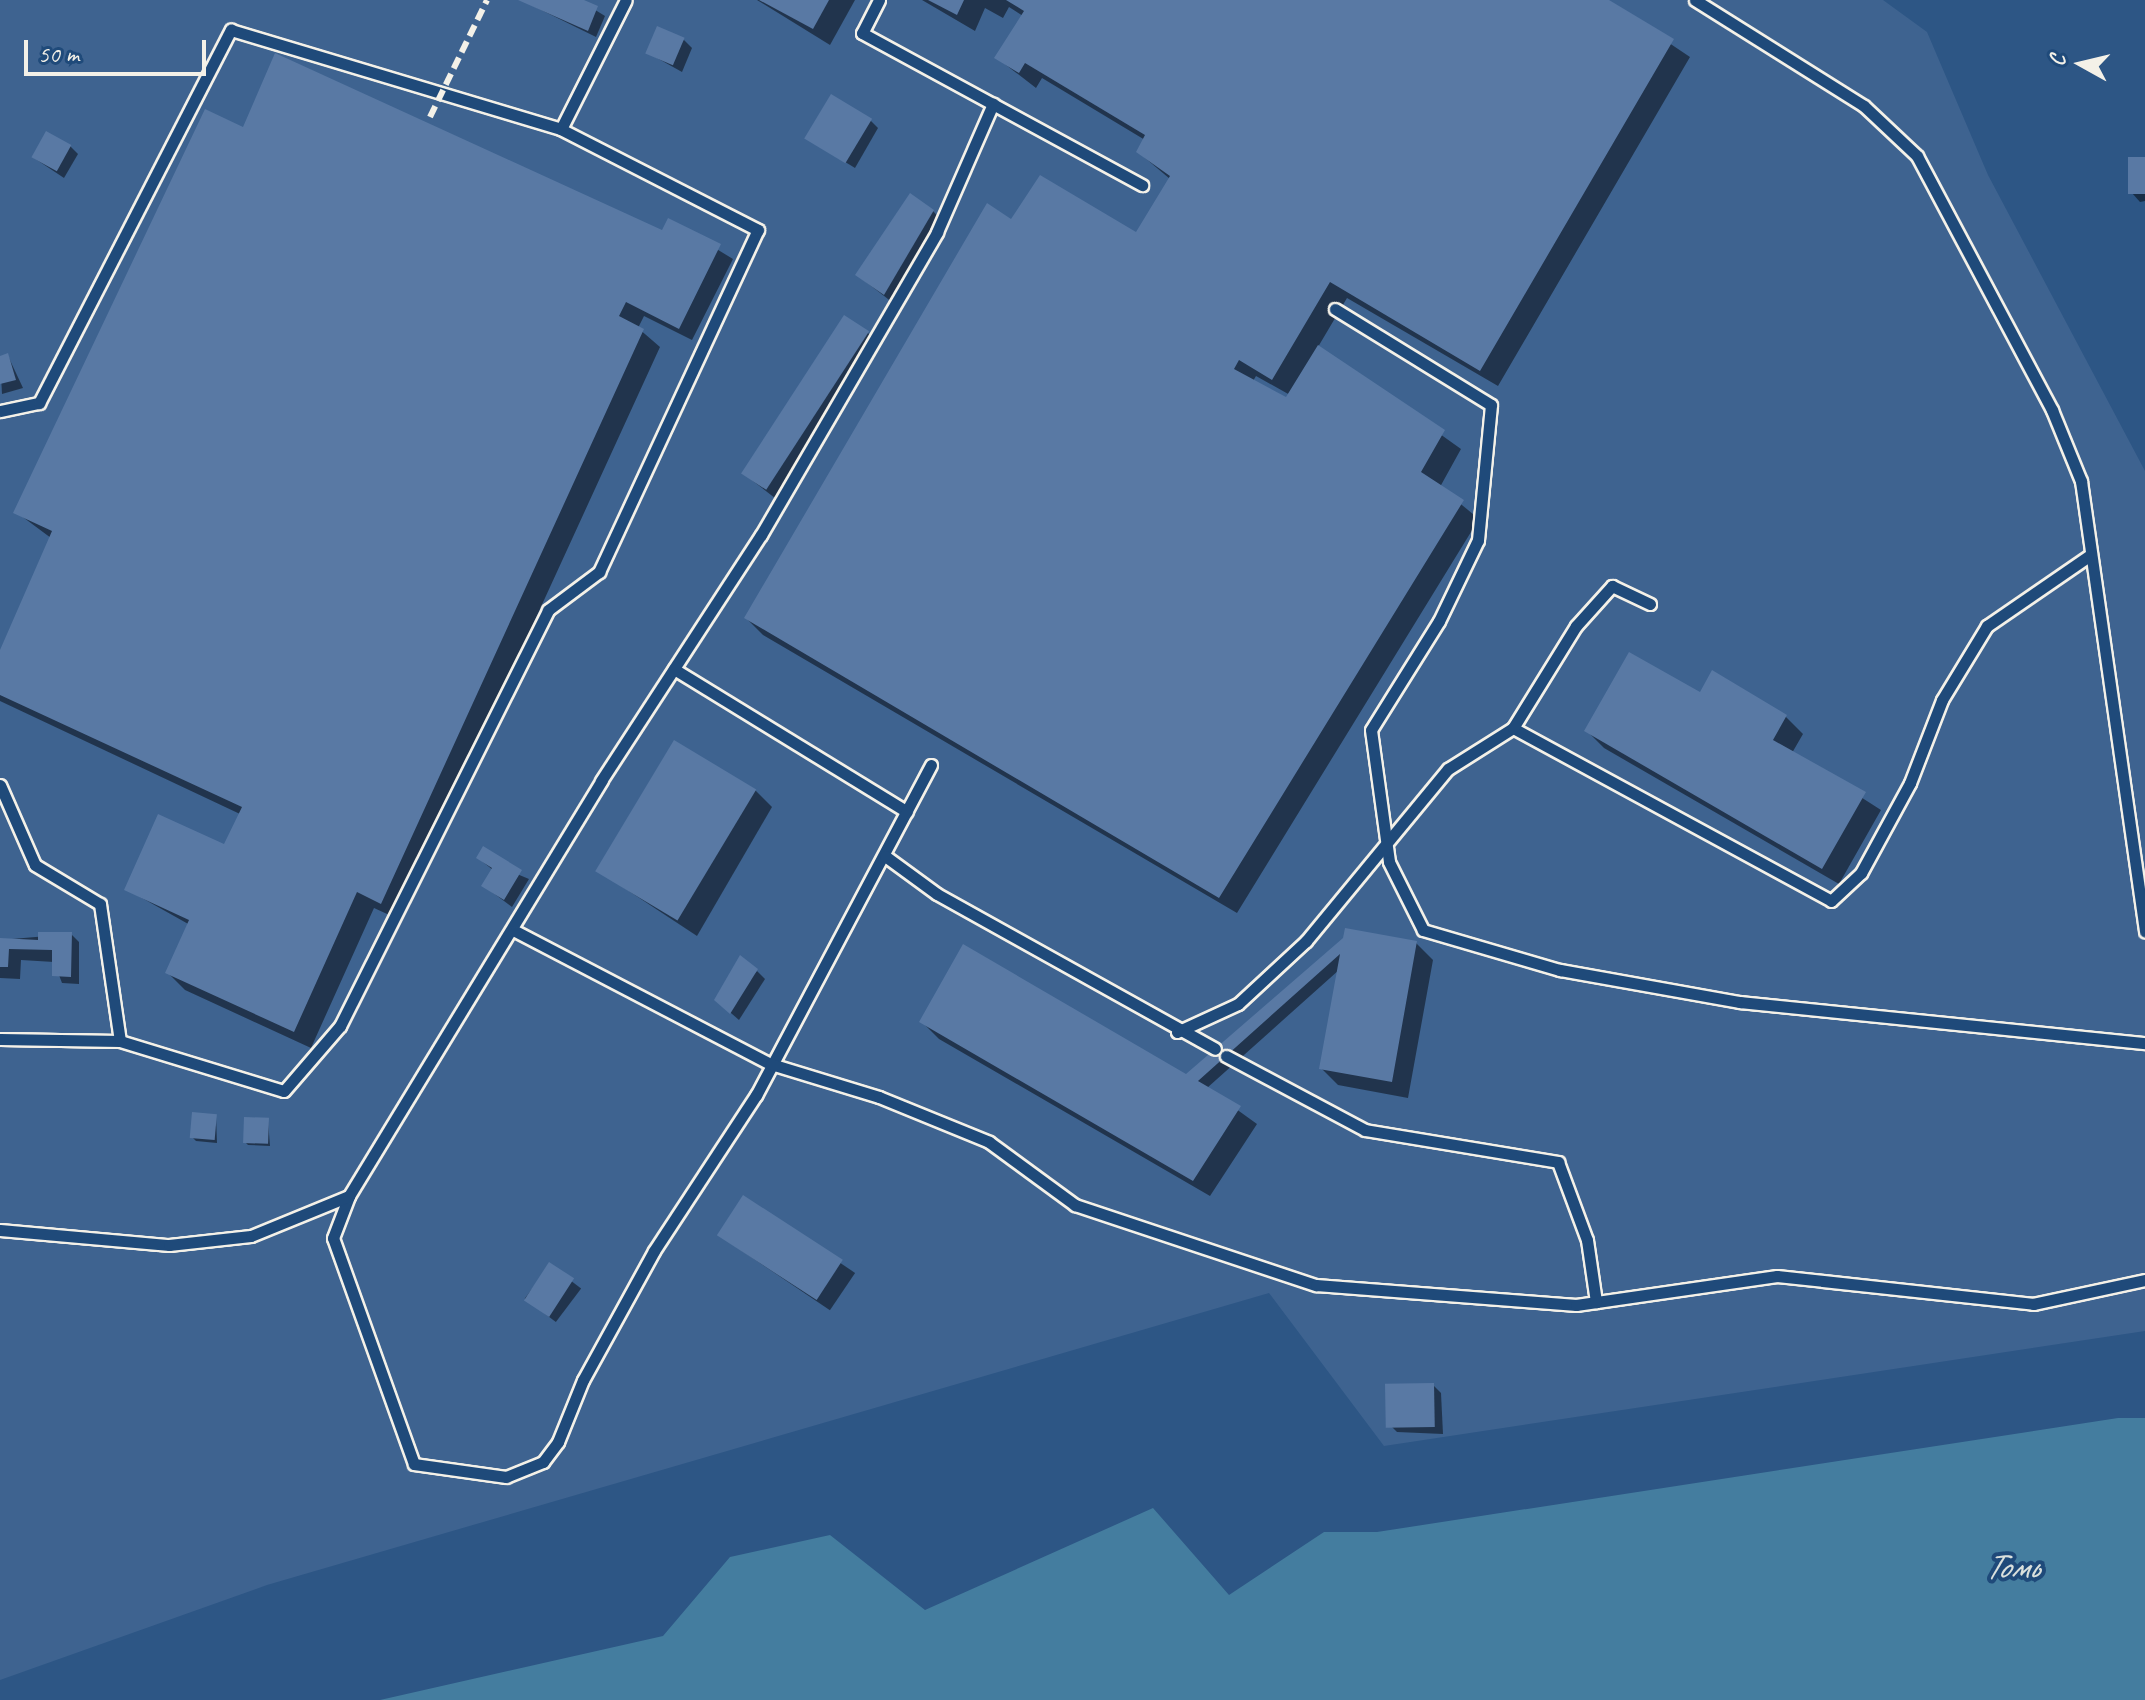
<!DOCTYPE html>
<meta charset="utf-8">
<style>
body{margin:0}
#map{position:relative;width:2145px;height:1700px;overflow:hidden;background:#2d5685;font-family:Caveat,sans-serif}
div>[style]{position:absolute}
.built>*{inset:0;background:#3e6390}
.water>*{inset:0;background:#447d9f}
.shadow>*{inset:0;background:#0007;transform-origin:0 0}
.building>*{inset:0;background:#5979a4;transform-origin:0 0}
.roads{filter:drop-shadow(2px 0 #f4f1e8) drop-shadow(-2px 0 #f4f1e8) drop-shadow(0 2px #f4f1e8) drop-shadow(0 -2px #f4f1e8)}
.lane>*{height:11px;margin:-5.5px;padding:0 5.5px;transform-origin:5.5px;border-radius:5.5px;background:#1f4a7a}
.rail>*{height:6px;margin-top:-3px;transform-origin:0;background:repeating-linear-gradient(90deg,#f4f1e8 0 12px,transparent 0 18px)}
span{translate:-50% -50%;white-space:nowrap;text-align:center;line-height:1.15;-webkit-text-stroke:8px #1f4a7a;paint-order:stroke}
.water-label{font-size:36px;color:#dae0dd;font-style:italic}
.north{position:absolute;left:2041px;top:24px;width:80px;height:80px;-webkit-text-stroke:6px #1f4a7a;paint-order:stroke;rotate:278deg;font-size:22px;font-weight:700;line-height:32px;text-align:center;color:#f4f1e8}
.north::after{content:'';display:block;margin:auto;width:28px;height:36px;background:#f4f1e8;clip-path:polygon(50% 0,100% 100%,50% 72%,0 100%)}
.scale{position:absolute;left:24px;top:40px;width:182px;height:36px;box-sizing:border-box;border:4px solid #f4f1e8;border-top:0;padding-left:10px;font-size:24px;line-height:28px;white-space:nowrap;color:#f4f1e8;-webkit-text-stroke:6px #1f4a7a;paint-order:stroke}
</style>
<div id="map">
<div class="built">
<i style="clip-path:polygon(0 0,1883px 0,1927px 32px,1988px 175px,2145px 471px,2145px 1331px,1384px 1446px,1269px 1293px,267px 1585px,0 1680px)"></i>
</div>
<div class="water">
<i style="clip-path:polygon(2118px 1418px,2145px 1418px,2145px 1700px,380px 1700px,663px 1636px,730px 1557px,830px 1535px,925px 1610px,1153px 1508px,1229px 1595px,1324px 1532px,1377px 1532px)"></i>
</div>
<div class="shadow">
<i style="clip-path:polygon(521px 0,579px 0,605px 16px,596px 37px)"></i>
<i style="clip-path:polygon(757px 0,855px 0,830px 45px)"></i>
<i style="clip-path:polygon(evenodd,922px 0,1605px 0,1690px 57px,1498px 386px,1347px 298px,1318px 347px,1461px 449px,1440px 487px,1479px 519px,1237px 913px,763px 635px,746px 618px,1012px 221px,1137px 234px,1170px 179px,1138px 152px,1145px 140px,1042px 78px,1036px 88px,997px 58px,1023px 16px,1009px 7px,1003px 18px,985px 8px,975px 31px,922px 0,1256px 376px,1290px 395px,1287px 400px,1253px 381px,1256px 376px)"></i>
<i style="clip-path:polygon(684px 40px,692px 48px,682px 72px,648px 53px)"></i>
<i style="clip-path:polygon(870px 120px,878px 128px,855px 168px,806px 138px)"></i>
<i style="clip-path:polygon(244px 130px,662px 233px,669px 220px,733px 259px,692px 340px,644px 316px,638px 328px,660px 347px,398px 919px,374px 908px,311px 1048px,185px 990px,168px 973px,190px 925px,126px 889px,225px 848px,240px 814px,0 701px,0 655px,51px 538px,16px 512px)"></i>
<i style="clip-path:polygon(70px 146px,78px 154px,64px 178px,34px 158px)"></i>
<i style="clip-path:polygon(2145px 159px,2145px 201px,2140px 202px,2132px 193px)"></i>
<i style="clip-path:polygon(933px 211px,945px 224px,897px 306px,857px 275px)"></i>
<i style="clip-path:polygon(867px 332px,880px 345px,780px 502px,744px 474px)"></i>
<i style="clip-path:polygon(8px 356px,23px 388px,2px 394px,0 358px)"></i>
<i style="clip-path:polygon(1713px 673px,1786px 717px,1803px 734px,1792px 753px,1881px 810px,1839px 884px,1604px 748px,1587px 731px,1700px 695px)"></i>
<i style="clip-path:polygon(755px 790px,772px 807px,697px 936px,600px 872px)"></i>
<i style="clip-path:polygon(478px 858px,529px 879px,512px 907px,484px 886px,493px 870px)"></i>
<i style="clip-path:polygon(71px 934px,79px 942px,79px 984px,62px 983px,54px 962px,21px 960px,20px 979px,0 978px,0 940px)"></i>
<i style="clip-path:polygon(1345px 939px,1416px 943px,1433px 960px,1408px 1098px,1338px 1085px,1321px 1068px,1339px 970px,1207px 1088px,1257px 1124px,1210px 1196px,939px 1039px,922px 1022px,1194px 1080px)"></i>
<i style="clip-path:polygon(757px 971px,765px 979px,739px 1020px,724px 1007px)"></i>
<i style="clip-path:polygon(216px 1116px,217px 1143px,196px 1141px,192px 1137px)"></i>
<i style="clip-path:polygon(268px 1120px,270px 1146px,248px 1145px,245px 1142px)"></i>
<i style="left:744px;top:1198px;width:134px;height:45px;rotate:34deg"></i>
<i style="left:550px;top:1265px;width:39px;height:42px;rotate:37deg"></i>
<i style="clip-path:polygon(1433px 1385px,1441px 1393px,1443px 1434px,1397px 1432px,1389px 1424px)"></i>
</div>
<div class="building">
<i style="clip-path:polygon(518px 0,584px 0,598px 6px,588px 31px)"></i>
<i style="clip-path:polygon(759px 0,829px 0,813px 29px)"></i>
<i style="clip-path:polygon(928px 0,964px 0,957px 15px)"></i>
<i style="clip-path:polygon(1006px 0,1609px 0,1674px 39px,1480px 371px,1330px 282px,1272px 380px,1239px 360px,1234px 369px,1286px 397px,1318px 345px,1445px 430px,1421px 472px,1464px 500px,1219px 898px,744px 618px,987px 203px,1011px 219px,1040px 175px,1136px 232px,1170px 176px,1136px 152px,1145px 135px,1025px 63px,1019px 73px,994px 58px,1024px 11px)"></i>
<i style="left:657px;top:26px;width:30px;height:30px;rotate:23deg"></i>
<i style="clip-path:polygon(275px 53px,662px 230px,668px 218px,721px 244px,679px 329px,626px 302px,619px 316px,644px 329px,381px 904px,357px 892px,294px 1032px,165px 973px,189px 920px,124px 890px,158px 814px,224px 844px,242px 807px,0 695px,0 650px,52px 531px,13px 513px,205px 109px,243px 127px)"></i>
<i style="left:831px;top:94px;width:48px;height:52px;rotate:31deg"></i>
<i style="left:46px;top:131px;width:29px;height:30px;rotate:29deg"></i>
<i style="left:2128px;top:157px;width:17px;height:37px"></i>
<i style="clip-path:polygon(910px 193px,934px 210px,884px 295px,855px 275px)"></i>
<i style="left:844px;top:315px;width:30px;height:189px;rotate:33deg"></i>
<i style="clip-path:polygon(8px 353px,16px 380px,0 384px,0 356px)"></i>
<i style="clip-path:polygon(1629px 652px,1700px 692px,1712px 670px,1787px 715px,1773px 740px,1866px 792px,1822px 869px,1584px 731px)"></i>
<i style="left:674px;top:740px;width:96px;height:153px;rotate:31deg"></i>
<i style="clip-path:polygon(483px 846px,522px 870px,504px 900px,481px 886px,492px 868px,476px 858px)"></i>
<i style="clip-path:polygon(1345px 928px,1417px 941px,1392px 1082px,1319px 1069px,1340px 954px,1198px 1081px,1241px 1106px,1193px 1181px,919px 1022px,963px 944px,1186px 1074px,1343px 938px)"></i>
<i style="clip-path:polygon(38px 932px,72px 932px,71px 977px,52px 976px,52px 950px,9px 949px,8px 967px,0 967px,0 938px,38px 940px)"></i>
<i style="clip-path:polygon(740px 955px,758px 969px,730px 1014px,714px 1000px)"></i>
<i style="left:192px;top:1112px;width:25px;height:26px;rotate:5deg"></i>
<i style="left:244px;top:1117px;width:25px;height:26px;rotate:2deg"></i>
<i style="left:743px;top:1195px;width:119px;height:48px;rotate:33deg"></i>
<i style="left:549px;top:1262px;width:30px;height:46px;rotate:33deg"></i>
<i style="left:1434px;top:1383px;width:44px;height:49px;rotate:89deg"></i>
</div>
<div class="roads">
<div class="lane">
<i style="left:879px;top:0;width:37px;rotate:117deg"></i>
<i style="left:862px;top:33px;width:319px;rotate:28.5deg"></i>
<i style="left:1695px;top:0;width:199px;rotate:32.1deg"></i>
<i style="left:1864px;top:106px;width:73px;rotate:43.3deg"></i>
<i style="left:1917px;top:156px;width:288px;rotate:62deg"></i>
<i style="left:2052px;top:410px;width:77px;rotate:67.8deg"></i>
<i style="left:2081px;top:481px;width:455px;rotate:81.9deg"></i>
<i style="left:1335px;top:309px;width:183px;rotate:31.6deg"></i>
<i style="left:1491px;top:405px;width:136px;rotate:95.5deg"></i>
<i style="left:1478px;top:540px;width:90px;rotate:115.7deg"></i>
<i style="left:1439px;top:621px;width:128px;rotate:122deg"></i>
<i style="left:1371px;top:730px;width:133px;rotate:82.2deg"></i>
<i style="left:1389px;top:862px;width:76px;rotate:63.4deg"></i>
<i style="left:1423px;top:930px;width:143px;rotate:16.3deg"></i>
<i style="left:1560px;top:970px;width:183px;rotate:10.1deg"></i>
<i style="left:1740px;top:1002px;width:407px;rotate:5.8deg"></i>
<i style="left:0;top:411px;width:40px;rotate:-12deg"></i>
<i style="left:39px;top:403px;width:420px;rotate:-62.8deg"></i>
<i style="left:231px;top:30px;width:345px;rotate:16.7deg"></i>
<i style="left:561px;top:129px;width:144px;rotate:-63.3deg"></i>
<i style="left:674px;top:669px;width:273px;rotate:31.5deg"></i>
<i style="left:1513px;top:728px;width:362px;rotate:28.5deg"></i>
<i style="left:1831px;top:901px;width:41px;rotate:-43deg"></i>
<i style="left:1861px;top:873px;width:102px;rotate:-61.4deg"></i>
<i style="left:1910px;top:783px;width:89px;rotate:-68.9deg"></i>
<i style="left:1942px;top:700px;width:87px;rotate:-58.7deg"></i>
<i style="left:1987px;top:626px;width:124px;rotate:-34.5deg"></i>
<i style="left:931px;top:765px;width:374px;rotate:117.9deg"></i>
<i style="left:756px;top:1095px;width:186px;rotate:123.2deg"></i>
<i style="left:654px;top:1251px;width:147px;rotate:118.8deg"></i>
<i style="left:583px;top:1380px;width:67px;rotate:112deg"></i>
<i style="left:558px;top:1442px;width:25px;rotate:127deg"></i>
<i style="left:543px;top:1462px;width:40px;rotate:158deg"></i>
<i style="left:506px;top:1477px;width:93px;rotate:-172deg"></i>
<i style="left:414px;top:1464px;width:240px;rotate:-109.7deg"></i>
<i style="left:333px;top:1238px;width:45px;rotate:-69.1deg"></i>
<i style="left:349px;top:1196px;width:486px;rotate:-58.7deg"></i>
<i style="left:601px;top:781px;width:293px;rotate:-57deg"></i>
<i style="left:761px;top:535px;width:350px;rotate:-59.8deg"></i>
<i style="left:937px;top:232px;width:140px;rotate:-66.4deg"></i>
<i style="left:0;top:785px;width:87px;rotate:66.4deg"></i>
<i style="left:35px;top:865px;width:76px;rotate:31deg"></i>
<i style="left:100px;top:904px;width:138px;rotate:81.7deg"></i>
<i style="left:885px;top:856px;width:64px;rotate:36.2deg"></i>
<i style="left:937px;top:894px;width:318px;rotate:29.1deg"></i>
<i style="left:515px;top:931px;width:288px;rotate:27.5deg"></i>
<i style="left:771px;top:1064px;width:113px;rotate:17deg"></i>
<i style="left:879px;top:1097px;width:119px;rotate:22.2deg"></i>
<i style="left:989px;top:1142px;width:107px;rotate:36.2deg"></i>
<i style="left:1075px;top:1205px;width:254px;rotate:18.4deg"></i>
<i style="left:1316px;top:1285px;width:261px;rotate:4.4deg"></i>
<i style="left:1576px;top:1305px;width:203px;rotate:-8.2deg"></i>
<i style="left:1777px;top:1276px;width:258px;rotate:6.2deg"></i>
<i style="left:2033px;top:1304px;width:115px;rotate:-12.1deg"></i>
<i style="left:1177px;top:1032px;width:67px;rotate:-24.7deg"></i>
<i style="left:1238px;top:1004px;width:93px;rotate:-42.8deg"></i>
<i style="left:1306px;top:941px;width:223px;rotate:-50.5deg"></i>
<i style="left:1448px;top:769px;width:77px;rotate:-32.2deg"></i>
<i style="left:1513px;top:728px;width:120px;rotate:-58.3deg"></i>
<i style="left:1576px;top:626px;width:54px;rotate:-48deg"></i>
<i style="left:1612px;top:586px;width:42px;rotate:25.3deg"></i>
<i style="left:0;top:1039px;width:120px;rotate:1deg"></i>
<i style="left:120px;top:1041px;width:171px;rotate:17deg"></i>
<i style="left:284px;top:1091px;width:86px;rotate:-49.3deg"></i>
<i style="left:340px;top:1026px;width:465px;rotate:-63.4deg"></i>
<i style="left:548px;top:610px;width:64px;rotate:-36.7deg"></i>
<i style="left:599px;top:572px;width:377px;rotate:-65.1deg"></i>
<i style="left:758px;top:230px;width:221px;rotate:-152.9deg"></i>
<i style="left:1226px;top:1056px;width:157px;rotate:28deg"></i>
<i style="left:1365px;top:1130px;width:196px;rotate:9.4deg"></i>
<i style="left:1558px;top:1162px;width:83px;rotate:69.6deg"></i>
<i style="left:1587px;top:1240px;width:63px;rotate:81.7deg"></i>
<i style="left:0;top:1230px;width:170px;rotate:5.1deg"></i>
<i style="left:169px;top:1245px;width:82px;rotate:-6.3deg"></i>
<i style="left:251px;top:1236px;width:106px;rotate:-22.2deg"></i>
</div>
</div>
<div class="rail">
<i style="left:430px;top:117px;width:130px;rotate:-64deg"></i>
</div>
<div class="water-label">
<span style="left:2011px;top:1567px">Томь</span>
</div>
<div class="north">С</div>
<div class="scale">50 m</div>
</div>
